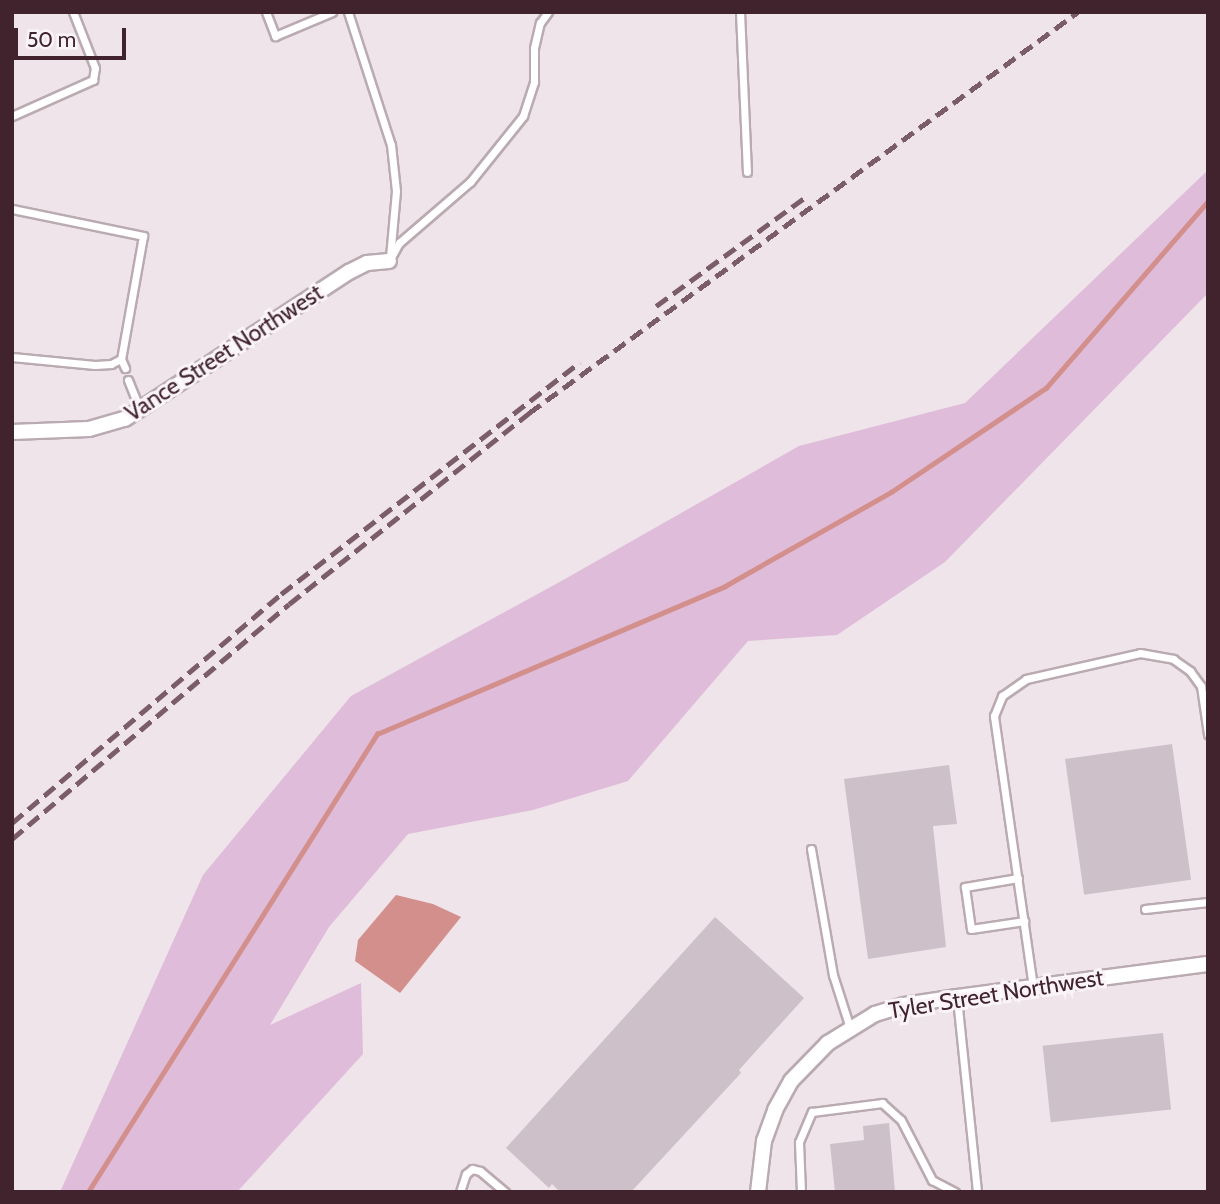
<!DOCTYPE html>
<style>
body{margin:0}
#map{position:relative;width:1220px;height:1204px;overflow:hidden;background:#eee4e9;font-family:Cabin,sans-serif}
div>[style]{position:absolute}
.green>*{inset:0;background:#dfbcd9}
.water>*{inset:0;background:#d38f8b}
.stream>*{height:4.5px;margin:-2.25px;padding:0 2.25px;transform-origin:2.25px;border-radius:2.25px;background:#d38f8b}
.building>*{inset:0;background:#cec0c8;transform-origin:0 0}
.roads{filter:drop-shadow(2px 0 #baaab1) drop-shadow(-2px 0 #baaab1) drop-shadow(0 2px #baaab1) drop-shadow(0 -2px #baaab1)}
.service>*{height:7px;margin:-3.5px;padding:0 3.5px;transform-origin:3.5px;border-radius:3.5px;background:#fff}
.minor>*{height:14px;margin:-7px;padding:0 7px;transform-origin:7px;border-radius:7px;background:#fff}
.rail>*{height:4.5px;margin-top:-2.25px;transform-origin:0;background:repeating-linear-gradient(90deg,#7b5d68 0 14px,transparent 0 21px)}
span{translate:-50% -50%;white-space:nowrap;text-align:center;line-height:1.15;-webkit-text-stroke:6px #faf4f8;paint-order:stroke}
.street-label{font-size:23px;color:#40232d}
.frame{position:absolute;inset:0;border:14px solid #40232d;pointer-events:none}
.scale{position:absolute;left:14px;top:28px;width:112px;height:32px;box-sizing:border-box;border:4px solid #40232d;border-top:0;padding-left:9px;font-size:21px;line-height:24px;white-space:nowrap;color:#40232d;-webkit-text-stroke:5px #faf4f8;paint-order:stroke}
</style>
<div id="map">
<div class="green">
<i style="clip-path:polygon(1208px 170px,1208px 293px,945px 562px,837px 635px,748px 641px,628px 781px,533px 810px,408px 834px,329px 927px,270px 1025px,361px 983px,363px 1054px,237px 1192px,60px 1192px,203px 875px,351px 696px,565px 579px,799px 446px,965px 403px)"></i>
</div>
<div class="water">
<i style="clip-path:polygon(396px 895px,433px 904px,461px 917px,400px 993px,355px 961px,358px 940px)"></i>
</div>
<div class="stream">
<i style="left:88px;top:1192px;width:542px;rotate:-57.75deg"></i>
<i style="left:377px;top:734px;width:378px;rotate:-23deg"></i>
<i style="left:725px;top:586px;width:191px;rotate:-29.5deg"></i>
<i style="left:891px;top:492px;width:187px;rotate:-33.9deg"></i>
<i style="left:1046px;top:388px;width:247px;rotate:-49.1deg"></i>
</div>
<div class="building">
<i style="left:1172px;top:744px;width:137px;height:108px;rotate:82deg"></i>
<i style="clip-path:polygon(949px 765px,957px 824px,933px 826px,946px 947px,868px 959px,844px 779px)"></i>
<i style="clip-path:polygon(715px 917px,804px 998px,739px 1070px,741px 1073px,631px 1192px,560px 1192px,552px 1184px,549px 1188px,506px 1148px)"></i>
<i style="left:1163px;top:1033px;width:77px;height:121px;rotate:84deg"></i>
<i style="clip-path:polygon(889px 1123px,895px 1192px,835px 1192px,830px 1144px,864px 1140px,863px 1126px)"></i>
</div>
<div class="roads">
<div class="service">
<i style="left:266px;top:12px;width:26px;rotate:69deg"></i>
<i style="left:275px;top:36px;width:62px;rotate:-22.8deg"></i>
<i style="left:348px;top:12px;width:140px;rotate:72.1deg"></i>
<i style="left:391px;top:145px;width:46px;rotate:83.8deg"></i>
<i style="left:396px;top:191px;width:66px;rotate:95.2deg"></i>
<i style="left:740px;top:12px;width:160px;rotate:87.5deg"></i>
<i style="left:12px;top:116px;width:89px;rotate:-24deg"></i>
<i style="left:93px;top:80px;width:12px;rotate:-81deg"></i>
<i style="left:95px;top:68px;width:60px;rotate:-111.4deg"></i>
<i style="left:12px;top:209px;width:134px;rotate:11.6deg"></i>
<i style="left:143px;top:236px;width:125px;rotate:100.1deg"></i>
<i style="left:121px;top:359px;width:10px;rotate:66deg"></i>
<i style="left:389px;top:261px;width:21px;rotate:-61deg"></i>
<i style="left:399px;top:243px;width:94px;rotate:-40.7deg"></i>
<i style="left:470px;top:182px;width:85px;rotate:-51.2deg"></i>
<i style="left:523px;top:116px;width:36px;rotate:-72deg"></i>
<i style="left:534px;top:82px;width:34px;rotate:-90deg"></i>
<i style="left:534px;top:48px;width:26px;rotate:-77deg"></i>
<i style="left:540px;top:23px;width:14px;rotate:-54deg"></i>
<i style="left:12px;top:357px;width:83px;rotate:5.5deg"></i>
<i style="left:95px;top:365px;width:16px;rotate:-4deg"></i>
<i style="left:111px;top:364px;width:11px;rotate:-27deg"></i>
<i style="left:128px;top:380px;width:32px;rotate:68deg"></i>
<i style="left:811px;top:849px;width:128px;rotate:80.1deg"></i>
<i style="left:833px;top:975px;width:56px;rotate:72.2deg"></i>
<i style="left:1018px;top:878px;width:54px;rotate:170.4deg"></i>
<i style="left:965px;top:887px;width:42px;rotate:81.9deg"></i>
<i style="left:971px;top:929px;width:54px;rotate:-8.6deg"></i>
<i style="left:1145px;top:909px;width:63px;rotate:-6.3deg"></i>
<i style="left:1033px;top:987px;width:274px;rotate:-98.2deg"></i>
<i style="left:994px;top:716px;width:22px;rotate:-68deg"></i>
<i style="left:1002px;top:696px;width:29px;rotate:-35deg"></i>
<i style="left:1026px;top:679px;width:117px;rotate:-12.8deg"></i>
<i style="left:1140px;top:653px;width:34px;rotate:10deg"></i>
<i style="left:1173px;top:659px;width:21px;rotate:35deg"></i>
<i style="left:1190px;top:671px;width:19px;rotate:54deg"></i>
<i style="left:1201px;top:686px;width:49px;rotate:81.7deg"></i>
<i style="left:957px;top:998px;width:195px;rotate:84.1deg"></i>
<i style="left:460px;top:1192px;width:19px;rotate:-72deg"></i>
<i style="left:466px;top:1174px;width:8px;rotate:-40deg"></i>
<i style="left:472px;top:1169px;width:8px;rotate:14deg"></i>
<i style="left:480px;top:1171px;width:33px;rotate:40deg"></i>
<i style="left:801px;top:1192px;width:50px;rotate:-92.3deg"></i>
<i style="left:799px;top:1142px;width:33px;rotate:-67deg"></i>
<i style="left:812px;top:1112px;width:71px;rotate:-7.3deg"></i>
<i style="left:882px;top:1103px;width:25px;rotate:42deg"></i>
<i style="left:901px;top:1120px;width:68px;rotate:62.7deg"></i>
<i style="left:932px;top:1180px;width:26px;rotate:28deg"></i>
</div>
<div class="minor">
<i style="left:12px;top:432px;width:77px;rotate:-2.2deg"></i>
<i style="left:89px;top:429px;width:37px;rotate:-16deg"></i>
<i style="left:125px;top:419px;width:268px;rotate:-33.3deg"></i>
<i style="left:349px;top:272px;width:20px;rotate:-27deg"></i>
<i style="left:367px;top:263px;width:22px;rotate:-5deg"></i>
<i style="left:758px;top:1192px;width:51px;rotate:-83.3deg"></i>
<i style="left:764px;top:1141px;width:33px;rotate:-70deg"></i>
<i style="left:775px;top:1110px;width:33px;rotate:-61deg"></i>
<i style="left:791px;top:1081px;width:53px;rotate:-45.8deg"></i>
<i style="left:828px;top:1043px;width:55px;rotate:-31.7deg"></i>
<i style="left:875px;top:1014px;width:30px;rotate:-17deg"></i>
<i style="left:904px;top:1005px;width:54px;rotate:-8.6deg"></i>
<i style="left:957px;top:997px;width:253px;rotate:-7.5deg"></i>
</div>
</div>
<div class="rail">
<i style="left:656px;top:306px;width:188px;rotate:-36.1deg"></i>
<i style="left:12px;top:823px;width:353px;rotate:-40.4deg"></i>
<i style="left:281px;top:594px;width:378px;rotate:-37.8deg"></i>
<i style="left:12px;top:839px;width:363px;rotate:-40.3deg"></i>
<i style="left:289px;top:604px;width:307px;rotate:-38.5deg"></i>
<i style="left:529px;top:413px;width:680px;rotate:-36.15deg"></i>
</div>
<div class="street-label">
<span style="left:224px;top:353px;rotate:-33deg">Vance Street Northwest</span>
<span style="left:996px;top:994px;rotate:-9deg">Tyler Street Northwest</span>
</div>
<div class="frame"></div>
<div class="scale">50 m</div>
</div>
